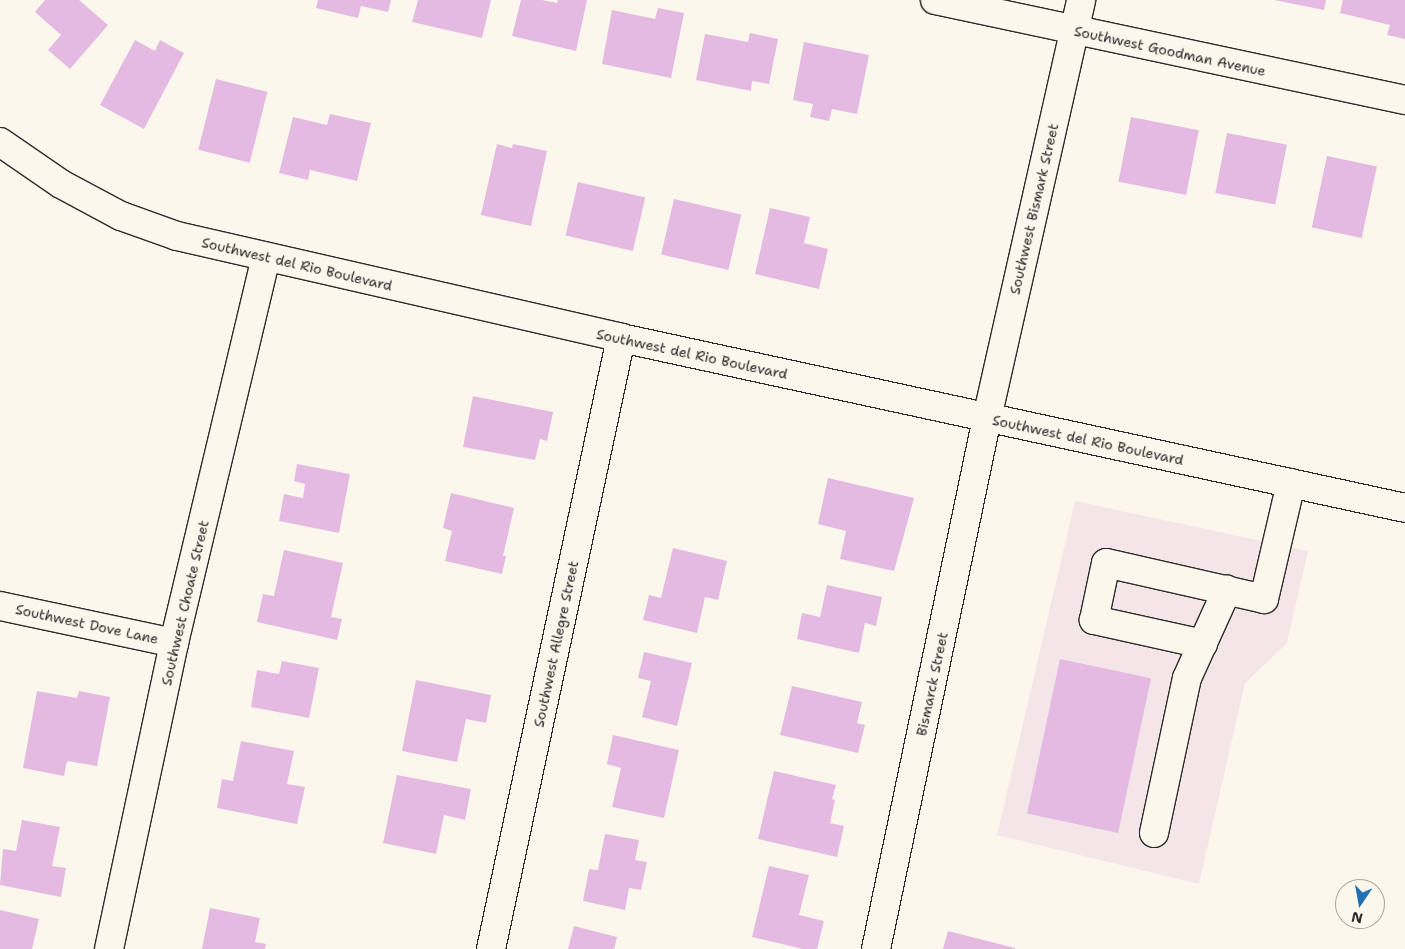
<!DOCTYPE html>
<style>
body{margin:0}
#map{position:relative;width:1405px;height:949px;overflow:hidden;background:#fbf7ec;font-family:"Shantell Sans",sans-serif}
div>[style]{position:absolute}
.built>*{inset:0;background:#f4e5e9}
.building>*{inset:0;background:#e4bae2;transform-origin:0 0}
.roads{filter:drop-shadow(1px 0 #2b2b2b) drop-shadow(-1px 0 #2b2b2b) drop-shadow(0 1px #2b2b2b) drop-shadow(0 -1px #2b2b2b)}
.minor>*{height:28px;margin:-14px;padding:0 14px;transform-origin:14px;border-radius:14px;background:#fbf7ec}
span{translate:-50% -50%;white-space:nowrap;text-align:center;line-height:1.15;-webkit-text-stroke:4px #fbf7ec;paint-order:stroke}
.street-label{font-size:14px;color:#2b2b2b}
.north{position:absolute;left:1335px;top:879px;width:50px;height:50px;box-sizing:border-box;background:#fbf7ec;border:1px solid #a8a59f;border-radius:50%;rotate:192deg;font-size:14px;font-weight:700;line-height:20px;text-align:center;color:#2b2b2b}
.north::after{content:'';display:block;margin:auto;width:18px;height:22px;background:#1f6fb2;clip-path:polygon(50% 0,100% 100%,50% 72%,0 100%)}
</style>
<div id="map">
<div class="built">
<i style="clip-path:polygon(1075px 501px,1308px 551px,1287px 643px,1245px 683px,1199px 884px,997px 835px)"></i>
</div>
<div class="building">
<i style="clip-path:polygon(45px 0,79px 0,108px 25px,70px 69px,48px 50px,61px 35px,35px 12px)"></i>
<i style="clip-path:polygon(318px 0,391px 0,388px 12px,361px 6px,358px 18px,316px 8px)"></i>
<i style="clip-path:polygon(418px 0,491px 0,482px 38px,412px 22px)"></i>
<i style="clip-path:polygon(521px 0,542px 0,557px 3px,558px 0,587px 0,576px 51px,512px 36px)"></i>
<i style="clip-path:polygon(1274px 0,1326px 0,1324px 10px)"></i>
<i style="clip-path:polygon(1343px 0,1405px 0,1405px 39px,1387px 35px,1390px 25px,1340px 13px)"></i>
<i style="clip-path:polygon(658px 8px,684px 13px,671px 78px,602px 64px,612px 10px,655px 19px)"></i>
<i style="clip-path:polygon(750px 33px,778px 39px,769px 84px,752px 81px,751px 91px,696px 80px,705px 34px,748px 42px)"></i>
<i style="clip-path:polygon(135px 40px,155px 51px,160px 40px,184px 53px,144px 129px,100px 105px)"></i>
<i style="clip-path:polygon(804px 42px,869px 55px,857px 114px,832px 109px,829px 121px,810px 117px,813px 104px,793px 100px)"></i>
<i style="left:216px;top:79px;width:53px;height:73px;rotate:14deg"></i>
<i style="clip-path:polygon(330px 114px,371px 123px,357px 181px,310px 170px,308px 180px,279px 173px,293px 117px,327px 125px)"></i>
<i style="left:1131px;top:117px;width:69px;height:66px;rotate:11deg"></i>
<i style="left:1227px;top:133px;width:61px;height:61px;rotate:11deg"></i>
<i style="clip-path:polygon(497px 144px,512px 148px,513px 144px,547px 151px,531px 226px,481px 215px)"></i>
<i style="left:1327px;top:156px;width:51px;height:73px;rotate:12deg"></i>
<i style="left:578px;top:182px;width:69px;height:55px;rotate:13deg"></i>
<i style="left:674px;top:199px;width:69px;height:57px;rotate:13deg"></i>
<i style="clip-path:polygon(770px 208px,810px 217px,804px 243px,828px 249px,819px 289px,755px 274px)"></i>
<i style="clip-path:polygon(473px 396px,553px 412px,547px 441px,540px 439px,535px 460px,463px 447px)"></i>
<i style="clip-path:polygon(297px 464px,350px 474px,339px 533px,279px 521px,284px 494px,303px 498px,305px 484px,294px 481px)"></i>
<i style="clip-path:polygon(828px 478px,914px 498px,894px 571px,840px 559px,846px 531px,818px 524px)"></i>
<i style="clip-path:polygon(451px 493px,514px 508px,503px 556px,506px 556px,502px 574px,445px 561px,452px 531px,443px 528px)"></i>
<i style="clip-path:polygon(673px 548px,727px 561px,718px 600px,705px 597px,697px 633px,643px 620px,649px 595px,661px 598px)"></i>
<i style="clip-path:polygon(284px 550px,343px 563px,331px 617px,342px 619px,337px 640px,257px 622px,263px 594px,274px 596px)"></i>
<i style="clip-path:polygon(827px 585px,882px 597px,876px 626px,865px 623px,859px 653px,797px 639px,802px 613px,820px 617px)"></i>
<i style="clip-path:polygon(644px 652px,692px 663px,677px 726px,642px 717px,651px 681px,638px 678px)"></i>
<i style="left:1060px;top:659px;width:93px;height:158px;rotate:12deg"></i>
<i style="clip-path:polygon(282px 661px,319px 668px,309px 718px,251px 707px,257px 670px,279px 674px)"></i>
<i style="clip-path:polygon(416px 680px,491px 695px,486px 723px,466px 719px,457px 762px,402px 751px)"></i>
<i style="clip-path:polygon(792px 686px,862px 702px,857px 723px,865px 725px,858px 753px,780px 735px)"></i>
<i style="clip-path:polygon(37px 691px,77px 698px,79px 691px,110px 697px,97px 766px,67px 761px,64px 776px,23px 768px)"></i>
<i style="clip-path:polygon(613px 735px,679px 750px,664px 818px,612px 807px,621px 768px,607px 764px)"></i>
<i style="clip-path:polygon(241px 741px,294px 751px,287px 784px,305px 787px,297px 824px,217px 808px,222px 779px,233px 781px)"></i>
<i style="clip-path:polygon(774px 771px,836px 785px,832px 799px,835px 800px,830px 823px,844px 826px,837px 857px,758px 839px)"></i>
<i style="clip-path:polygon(397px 775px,471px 789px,465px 820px,444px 815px,436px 854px,383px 843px)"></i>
<i style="clip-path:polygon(22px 820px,60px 827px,52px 866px,66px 868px,61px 897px,0 885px,3px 849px,16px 851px)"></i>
<i style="clip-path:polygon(605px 834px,639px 840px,635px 860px,647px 862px,641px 890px,629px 888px,625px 910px,583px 901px,589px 869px,598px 870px)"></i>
<i style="clip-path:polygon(769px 866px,809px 875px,799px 915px,824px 921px,817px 949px,803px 949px,752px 937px)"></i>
<i style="clip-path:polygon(210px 908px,260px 918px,255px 942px,266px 944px,265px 949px,202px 949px)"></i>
<i style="clip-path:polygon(0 910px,39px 919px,32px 949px,0 949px)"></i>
<i style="clip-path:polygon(574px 926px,617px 937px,614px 949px,568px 949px)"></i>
<i style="clip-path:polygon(948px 931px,1015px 948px,1015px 949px,943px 949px)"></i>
</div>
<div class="roads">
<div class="minor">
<i style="left:935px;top:0;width:481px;rotate:12deg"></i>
<i style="left:0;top:142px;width:74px;rotate:34.5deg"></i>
<i style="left:61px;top:184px;width:68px;rotate:28.1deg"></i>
<i style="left:121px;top:216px;width:59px;rotate:19.7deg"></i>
<i style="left:177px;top:236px;width:456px;rotate:12.9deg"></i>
<i style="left:621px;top:338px;width:802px;rotate:12.23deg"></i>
<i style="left:0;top:606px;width:178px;rotate:12deg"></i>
<i style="left:1203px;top:644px;width:112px;rotate:-167.6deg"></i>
<i style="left:1094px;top:620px;width:58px;rotate:-78.1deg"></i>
<i style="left:1106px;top:563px;width:162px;rotate:12.8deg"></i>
<i style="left:1264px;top:599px;width:119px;rotate:-76.9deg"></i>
<i style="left:1154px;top:833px;width:158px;rotate:-78deg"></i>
<i style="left:1187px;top:678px;width:97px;rotate:-65.6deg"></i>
<i style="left:109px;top:949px;width:313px;rotate:-78deg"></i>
<i style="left:174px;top:643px;width:396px;rotate:-76.6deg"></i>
<i style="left:491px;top:949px;width:625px;rotate:-77.99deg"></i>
<i style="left:876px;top:949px;width:542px;rotate:-78.19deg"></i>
<i style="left:987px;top:418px;width:428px;rotate:-77.3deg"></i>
</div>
</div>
<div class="street-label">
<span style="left:1170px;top:51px;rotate:12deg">Southwest Goodman Avenue</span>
<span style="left:1034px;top:209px;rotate:-77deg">Southwest Bismark Street</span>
<span style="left:297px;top:264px;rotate:13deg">Southwest del Rio Boulevard</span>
<span style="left:692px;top:354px;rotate:12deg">Southwest del Rio Boulevard</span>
<span style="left:1088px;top:440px;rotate:12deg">Southwest del Rio Boulevard</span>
<span style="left:185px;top:603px;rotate:-77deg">Southwest Choate Street</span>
<span style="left:87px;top:624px;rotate:12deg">Southwest Dove Lane</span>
<span style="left:556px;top:644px;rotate:-78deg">Southwest Allegre Street</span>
<span style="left:932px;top:684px;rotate:-78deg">Bismarck Street</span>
</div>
<div class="north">N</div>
</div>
